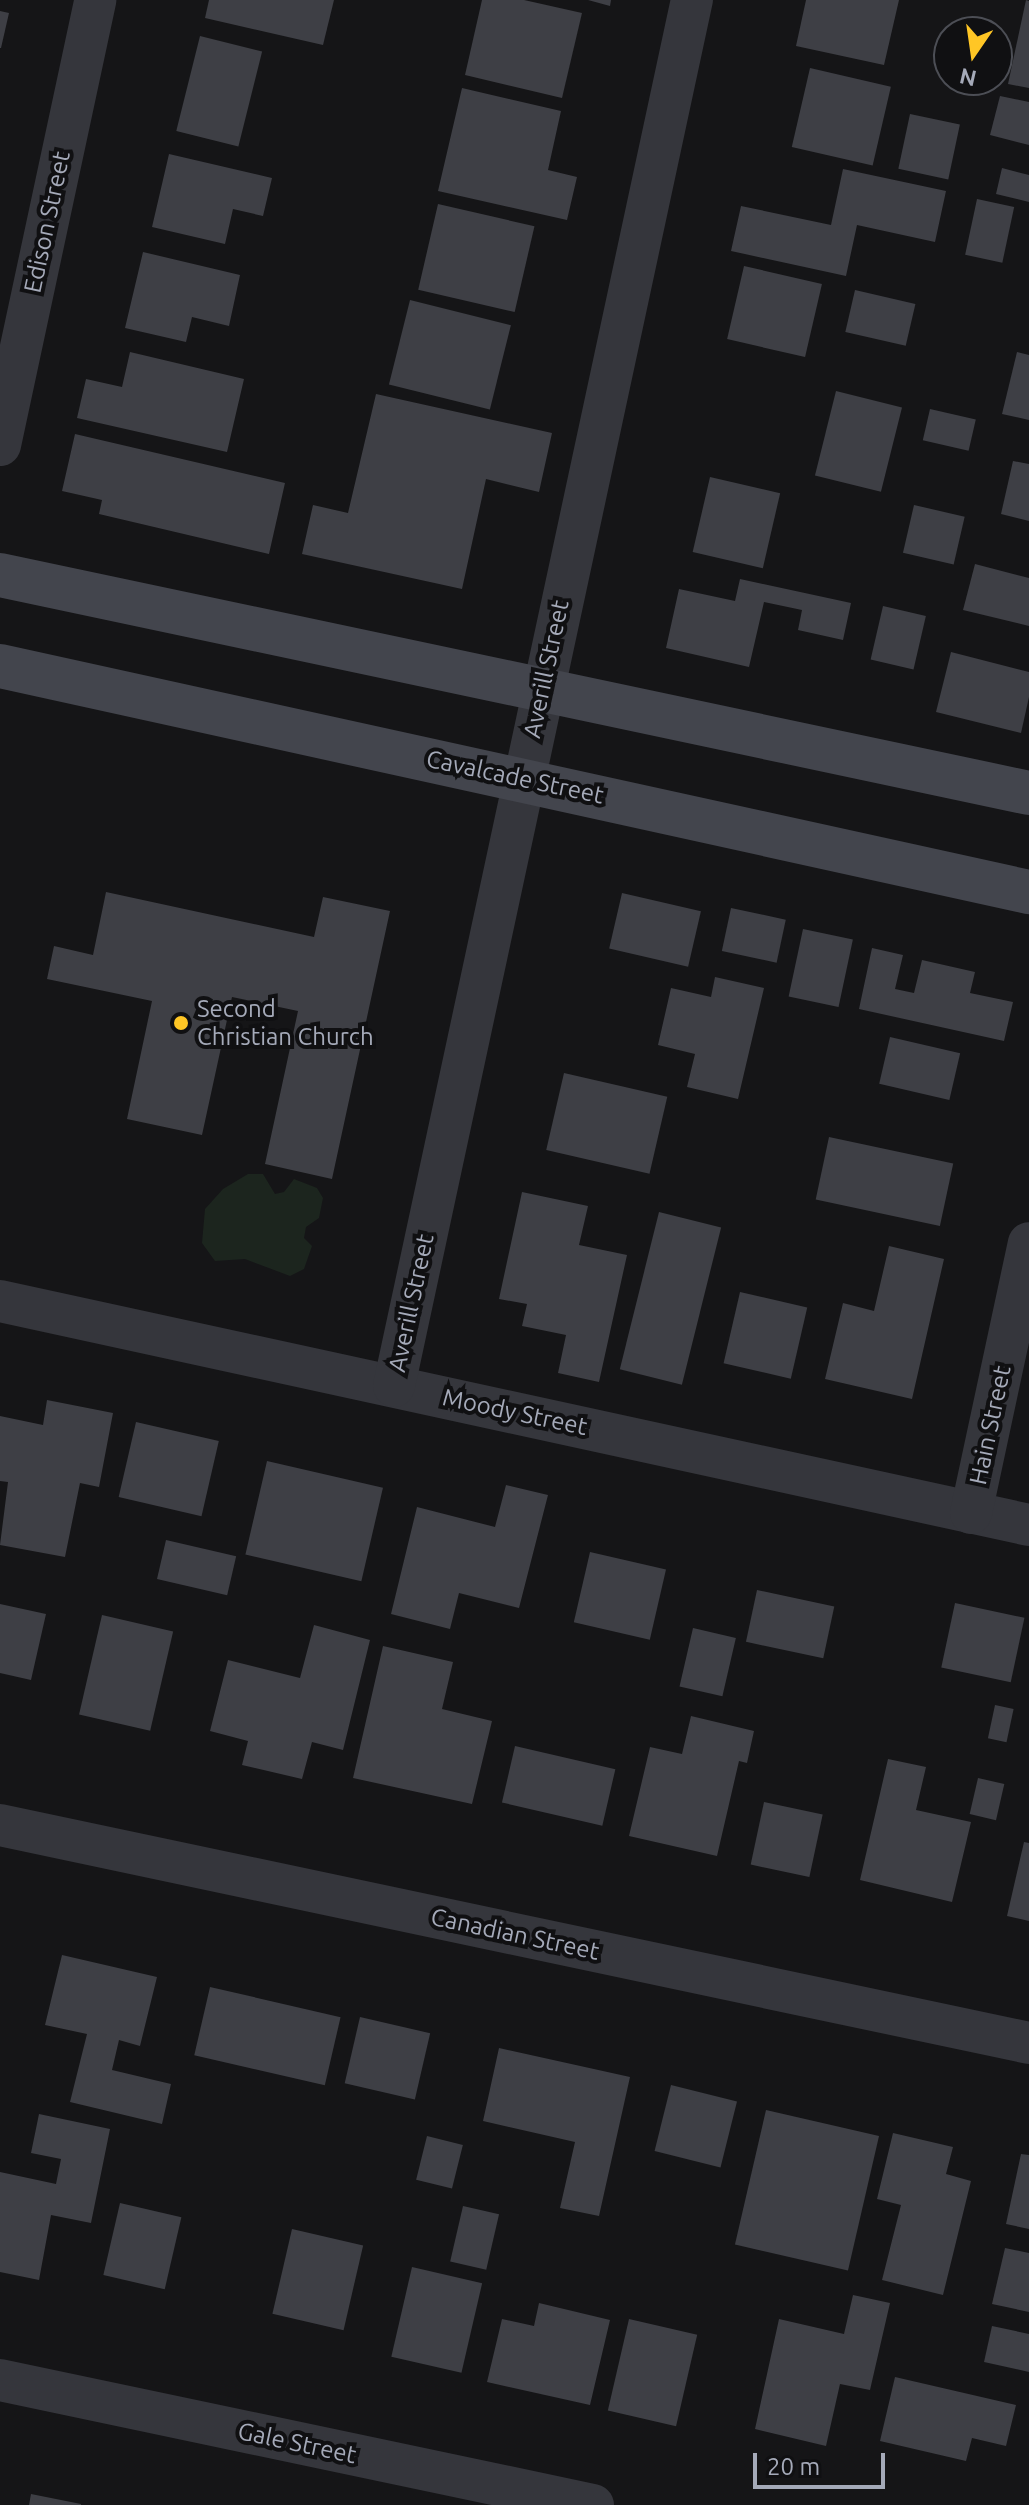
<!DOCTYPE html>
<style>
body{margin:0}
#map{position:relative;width:1029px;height:2505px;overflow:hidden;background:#151517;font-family:Ubuntu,sans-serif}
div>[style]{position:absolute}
.green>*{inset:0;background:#1c251e}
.building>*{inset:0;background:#3e3f45;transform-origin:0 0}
.street>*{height:42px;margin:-21px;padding:0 21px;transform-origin:21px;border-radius:21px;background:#35363c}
.secondary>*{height:44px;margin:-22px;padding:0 22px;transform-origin:22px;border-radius:22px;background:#43454d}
.dots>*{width:22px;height:22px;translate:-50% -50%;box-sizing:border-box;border:4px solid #101012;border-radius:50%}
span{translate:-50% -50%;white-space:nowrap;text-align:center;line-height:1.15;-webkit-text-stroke:8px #101012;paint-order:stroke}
.street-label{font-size:24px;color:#a5aab9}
.poi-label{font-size:24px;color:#a5aab9}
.left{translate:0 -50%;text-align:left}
.north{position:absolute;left:933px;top:16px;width:80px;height:80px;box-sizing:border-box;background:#101012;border:2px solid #4c4e55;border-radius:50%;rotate:193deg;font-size:22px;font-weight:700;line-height:32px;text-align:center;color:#a5aab9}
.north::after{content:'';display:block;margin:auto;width:28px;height:36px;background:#ffc625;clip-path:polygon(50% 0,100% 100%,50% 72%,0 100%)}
.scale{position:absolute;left:753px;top:2453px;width:132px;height:36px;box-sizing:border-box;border:4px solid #a5aab9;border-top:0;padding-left:10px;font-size:24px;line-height:28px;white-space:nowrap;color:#a5aab9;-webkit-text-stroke:6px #101012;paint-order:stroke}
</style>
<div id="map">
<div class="green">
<i style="clip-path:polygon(248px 1174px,263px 1174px,275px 1194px,284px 1192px,294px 1179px,317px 1188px,323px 1198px,319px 1218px,306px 1227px,304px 1238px,312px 1246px,304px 1269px,290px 1276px,245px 1259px,215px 1261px,202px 1243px,205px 1209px,223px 1189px)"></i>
</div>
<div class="building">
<i style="clip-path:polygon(209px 0,334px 0,323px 45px,205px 18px)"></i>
<i style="clip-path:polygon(482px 0,524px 0,582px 13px,562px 98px,465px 75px)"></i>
<i style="clip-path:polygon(588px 0,611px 0,610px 6px)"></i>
<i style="clip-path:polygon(806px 0,899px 0,884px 65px,796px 46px)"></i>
<i style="clip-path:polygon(1026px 0,1029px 1px,1029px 88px,1008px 84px)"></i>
<i style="clip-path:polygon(0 11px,9px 13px,1px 48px,0 48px)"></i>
<i style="left:200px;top:36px;width:64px;height:98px;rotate:14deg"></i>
<i style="left:810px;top:68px;width:83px;height:81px;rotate:13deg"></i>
<i style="clip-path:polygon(462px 88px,561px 111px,548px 170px,577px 177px,567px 220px,438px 191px)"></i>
<i style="clip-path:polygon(1000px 96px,1029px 102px,1029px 145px,990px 135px)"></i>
<i style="left:910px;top:114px;width:51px;height:56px;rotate:12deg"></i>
<i style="clip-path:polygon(169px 154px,272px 178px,263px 216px,233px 209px,225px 244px,152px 227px)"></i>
<i style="clip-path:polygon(1002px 168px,1029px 175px,1029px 202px,996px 194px)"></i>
<i style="clip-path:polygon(843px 169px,946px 191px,935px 242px,857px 225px,846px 276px,731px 251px,741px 206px,831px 225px)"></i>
<i style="left:977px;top:199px;width:38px;height:57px;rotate:12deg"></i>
<i style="left:438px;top:204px;width:99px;height:88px;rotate:13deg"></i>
<i style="clip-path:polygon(143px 252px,240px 275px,229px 326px,192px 317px,186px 342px,125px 328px)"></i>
<i style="left:744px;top:266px;width:80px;height:75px;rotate:13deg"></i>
<i style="left:855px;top:290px;width:62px;height:43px;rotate:13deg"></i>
<i style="left:410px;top:300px;width:104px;height:87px;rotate:14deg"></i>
<i style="clip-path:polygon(130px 352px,244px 379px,227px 452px,77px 418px,86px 379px,122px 387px)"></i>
<i style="clip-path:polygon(1017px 352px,1029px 355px,1029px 420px,1002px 414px)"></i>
<i style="left:836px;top:391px;width:68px;height:87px;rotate:14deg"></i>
<i style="clip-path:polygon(376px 394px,552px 433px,539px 492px,486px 479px,462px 589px,302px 554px,313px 505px,348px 513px)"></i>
<i style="left:930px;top:409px;width:47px;height:32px;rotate:13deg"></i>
<i style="clip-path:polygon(75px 434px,285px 483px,269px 554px,99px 514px,102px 500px,62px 491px)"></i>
<i style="clip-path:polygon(1013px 461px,1029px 464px,1029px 521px,1001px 514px)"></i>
<i style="left:710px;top:477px;width:72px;height:77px;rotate:13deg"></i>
<i style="left:914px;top:505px;width:52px;height:49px;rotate:13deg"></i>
<i style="clip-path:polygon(975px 564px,1029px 578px,1029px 626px,963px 610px)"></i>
<i style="clip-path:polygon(740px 579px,851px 603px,843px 640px,798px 630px,802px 610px,764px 602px,749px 667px,666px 648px,679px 589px,735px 601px)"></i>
<i style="left:883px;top:606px;width:44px;height:55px;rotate:13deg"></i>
<i style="clip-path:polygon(951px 652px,1029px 672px,1029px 697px,1021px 733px,936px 712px)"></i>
<i style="clip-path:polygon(106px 892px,314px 937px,323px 897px,390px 911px,332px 1179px,265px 1164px,298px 1011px,232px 997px,202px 1135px,127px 1119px,152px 1001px,47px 979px,54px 946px,93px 955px)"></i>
<i style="left:622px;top:893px;width:81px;height:57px;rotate:13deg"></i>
<i style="left:731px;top:908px;width:56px;height:44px;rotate:12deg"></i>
<i style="left:803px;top:929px;width:51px;height:69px;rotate:12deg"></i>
<i style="clip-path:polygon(872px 948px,903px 955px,895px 989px,914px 993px,922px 960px,975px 972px,970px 993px,1013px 1002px,1004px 1041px,859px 1009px)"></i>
<i style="clip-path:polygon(715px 977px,764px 988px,738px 1099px,687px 1087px,695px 1054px,658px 1045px,671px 988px,711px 997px)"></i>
<i style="left:890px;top:1037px;width:72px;height:48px;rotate:13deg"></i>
<i style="left:564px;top:1073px;width:106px;height:79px;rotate:13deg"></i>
<i style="left:829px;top:1137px;width:127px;height:64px;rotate:12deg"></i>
<i style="clip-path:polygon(522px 1192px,588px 1206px,579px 1245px,627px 1255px,599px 1382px,558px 1373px,566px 1335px,522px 1326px,527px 1304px,499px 1299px)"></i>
<i style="left:659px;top:1212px;width:64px;height:162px;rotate:14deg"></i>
<i style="clip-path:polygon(889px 1246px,944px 1259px,912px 1399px,825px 1379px,843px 1303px,874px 1311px)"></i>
<i style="left:740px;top:1292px;width:69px;height:73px;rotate:13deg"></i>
<i style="clip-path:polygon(47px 1400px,113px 1413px,99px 1487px,80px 1483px,65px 1557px,0 1545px,8px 1482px,0 1481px,0 1416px,43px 1425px)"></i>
<i style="left:136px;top:1422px;width:85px;height:77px;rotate:13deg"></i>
<i style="left:267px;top:1461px;width:119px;height:96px;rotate:13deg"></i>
<i style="clip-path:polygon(506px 1485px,548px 1495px,519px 1608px,459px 1593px,450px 1629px,391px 1614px,417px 1507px,495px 1527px)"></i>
<i style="left:166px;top:1540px;width:72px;height:40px;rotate:13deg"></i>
<i style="left:590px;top:1552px;width:78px;height:72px;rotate:13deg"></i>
<i style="left:757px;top:1590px;width:79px;height:53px;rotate:12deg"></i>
<i style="left:955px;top:1603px;width:71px;height:66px;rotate:12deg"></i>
<i style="clip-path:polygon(0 1604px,46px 1614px,31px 1680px,0 1673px)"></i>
<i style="left:102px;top:1615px;width:73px;height:102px;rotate:13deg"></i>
<i style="clip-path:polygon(314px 1625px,370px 1640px,343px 1750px,312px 1742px,302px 1779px,242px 1765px,248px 1741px,210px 1731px,228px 1660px,300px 1678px)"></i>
<i style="left:693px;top:1628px;width:44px;height:60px;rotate:13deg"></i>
<i style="clip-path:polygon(383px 1646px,453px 1662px,442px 1709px,492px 1721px,472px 1804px,353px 1778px)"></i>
<i style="left:995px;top:1705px;width:19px;height:34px;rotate:12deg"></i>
<i style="clip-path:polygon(691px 1716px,754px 1731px,747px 1763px,739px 1761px,717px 1856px,629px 1836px,650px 1747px,682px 1754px)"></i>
<i style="left:515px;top:1746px;width:103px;height:58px;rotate:13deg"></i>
<i style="clip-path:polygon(888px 1759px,926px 1767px,916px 1810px,971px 1822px,952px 1902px,860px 1880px)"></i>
<i style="left:978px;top:1778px;width:27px;height:37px;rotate:13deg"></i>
<i style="left:764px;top:1802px;width:60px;height:64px;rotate:12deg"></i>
<i style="clip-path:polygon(1024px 1842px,1029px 1843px,1029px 1921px,1007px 1916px)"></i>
<i style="clip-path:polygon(62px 1955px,157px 1977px,140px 2046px,119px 2040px,112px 2070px,171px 2084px,162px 2124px,70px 2102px,87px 2034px,45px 2025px)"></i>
<i style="left:210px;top:1987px;width:134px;height:70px;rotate:13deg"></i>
<i style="left:360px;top:2017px;width:72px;height:68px;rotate:13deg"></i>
<i style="clip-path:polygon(499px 2048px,630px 2077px,599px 2216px,560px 2208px,575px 2142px,483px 2121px)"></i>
<i style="left:671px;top:2085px;width:68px;height:68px;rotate:14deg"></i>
<i style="left:766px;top:2110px;width:116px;height:138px;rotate:13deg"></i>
<i style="clip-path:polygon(39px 2114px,110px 2129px,91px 2223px,51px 2215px,39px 2280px,0 2272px,0 2172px,56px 2184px,61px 2159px,31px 2153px)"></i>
<i style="clip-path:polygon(893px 2133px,953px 2147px,946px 2174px,971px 2181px,943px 2295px,882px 2280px,901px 2205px,877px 2199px)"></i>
<i style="left:427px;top:2136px;width:37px;height:45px;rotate:14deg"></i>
<i style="clip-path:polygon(1021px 2154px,1029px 2155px,1029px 2229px,1006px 2224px)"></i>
<i style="left:120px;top:2203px;width:63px;height:74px;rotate:13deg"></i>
<i style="left:463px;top:2206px;width:37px;height:57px;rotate:13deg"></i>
<i style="left:292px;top:2229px;width:73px;height:87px;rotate:13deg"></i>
<i style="clip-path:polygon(1005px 2248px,1029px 2253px,1029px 2312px,992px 2304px)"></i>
<i style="left:412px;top:2267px;width:72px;height:92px;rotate:13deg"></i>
<i style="clip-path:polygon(853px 2295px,890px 2303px,870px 2390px,840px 2384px,826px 2446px,755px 2429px,779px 2319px,844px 2334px)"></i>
<i style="clip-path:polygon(539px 2303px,610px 2320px,590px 2405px,487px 2382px,502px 2319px,534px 2326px)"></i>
<i style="left:629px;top:2319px;width:70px;height:94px;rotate:13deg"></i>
<i style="clip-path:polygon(992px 2326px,1029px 2334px,1029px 2372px,984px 2362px)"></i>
<i style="clip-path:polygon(895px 2377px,1016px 2405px,1006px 2446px,972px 2438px,966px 2461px,880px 2441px)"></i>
<i style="clip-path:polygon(31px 2494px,81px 2504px,81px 2505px,29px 2505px)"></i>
</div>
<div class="street">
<i style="left:0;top:445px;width:455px;rotate:-77.9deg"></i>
<i style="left:0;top:1301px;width:1053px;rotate:12.28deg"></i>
<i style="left:394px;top:1386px;width:1418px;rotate:-77.87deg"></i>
<i style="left:971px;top:1513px;width:276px;rotate:-77.9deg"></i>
<i style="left:0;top:1825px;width:1052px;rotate:11.96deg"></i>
<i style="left:0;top:2380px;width:606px;rotate:11.9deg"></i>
</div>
<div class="secondary">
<i style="left:0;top:575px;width:1052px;rotate:11.96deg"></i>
<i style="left:0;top:666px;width:1054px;rotate:12.39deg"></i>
</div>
<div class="dots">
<i style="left:181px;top:1023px;background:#ffc625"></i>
</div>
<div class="street-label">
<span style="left:47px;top:222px;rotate:-78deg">Edison Street</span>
<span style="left:546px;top:669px;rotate:-78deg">Averill Street</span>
<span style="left:515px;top:777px;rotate:12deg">Cavalcade Street</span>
<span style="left:411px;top:1303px;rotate:-78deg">Averill Street</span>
<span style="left:515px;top:1412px;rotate:12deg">Moody Street</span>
<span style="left:990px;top:1425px;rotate:-78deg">Hain Street</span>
<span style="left:515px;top:1934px;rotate:12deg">Canadian Street</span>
<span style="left:297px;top:2443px;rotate:12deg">Gale Street</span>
</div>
<div class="poi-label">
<span class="left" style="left:197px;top:1023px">Second<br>Christian Church</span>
</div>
<div class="north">N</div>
<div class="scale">20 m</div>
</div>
